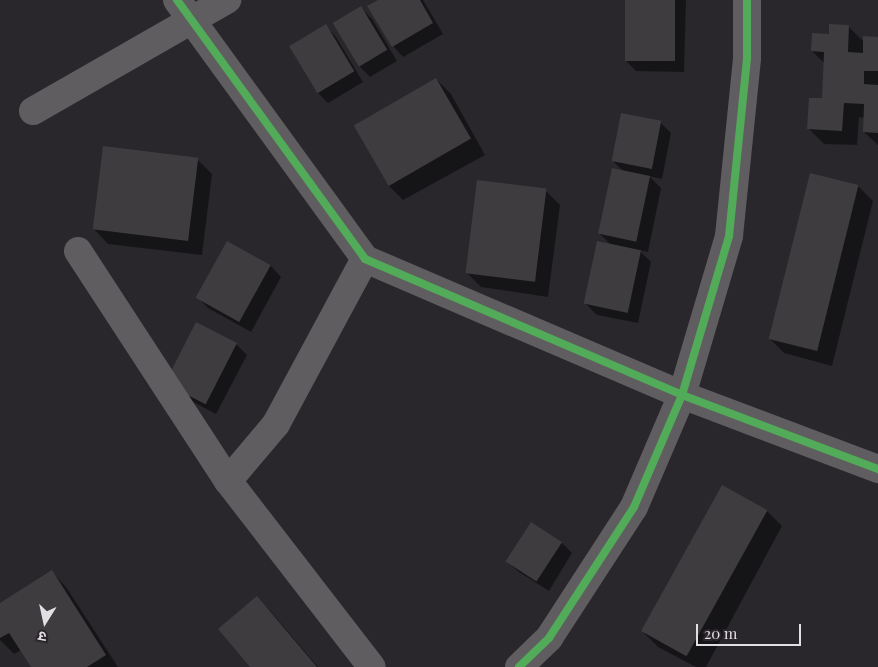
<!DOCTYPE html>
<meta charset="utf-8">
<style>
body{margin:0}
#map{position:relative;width:878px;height:667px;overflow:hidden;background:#29272b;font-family:"Playfair Display","Noto Sans Devanagari",serif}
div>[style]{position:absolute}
.shadow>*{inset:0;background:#0007}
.building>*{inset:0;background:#3e3c3f;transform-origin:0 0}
.minor>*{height:28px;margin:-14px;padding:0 14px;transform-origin:14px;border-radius:14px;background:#5f5d5f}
.cycleway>*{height:8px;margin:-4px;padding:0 4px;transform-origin:4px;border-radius:4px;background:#51ab58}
span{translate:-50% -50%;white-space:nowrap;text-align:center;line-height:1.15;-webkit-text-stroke:5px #2a262c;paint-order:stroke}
.north{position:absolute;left:20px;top:597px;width:50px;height:50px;-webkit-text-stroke:4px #2a262c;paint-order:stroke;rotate:190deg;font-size:14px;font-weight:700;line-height:20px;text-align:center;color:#e2dfe4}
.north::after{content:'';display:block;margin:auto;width:18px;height:22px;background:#e2dfe4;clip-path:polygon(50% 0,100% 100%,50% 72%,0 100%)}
.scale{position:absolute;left:696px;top:624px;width:105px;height:22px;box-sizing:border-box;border:2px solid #e2dfe4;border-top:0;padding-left:6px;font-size:15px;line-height:18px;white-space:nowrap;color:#e2dfe4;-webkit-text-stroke:4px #2a262c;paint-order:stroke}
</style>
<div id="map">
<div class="shadow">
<i style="clip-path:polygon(380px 0,423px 0,443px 34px,403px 57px,393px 46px)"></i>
<i style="clip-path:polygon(626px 0,686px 0,684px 72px,636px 71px,625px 60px)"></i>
<i style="clip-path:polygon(361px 8px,372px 19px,397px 61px,370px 77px,359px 66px)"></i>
<i style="clip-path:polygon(326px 26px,336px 37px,363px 82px,328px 103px,317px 92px)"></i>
<i style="clip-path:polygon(848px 26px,864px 42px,878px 38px,878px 145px,864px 132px,865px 118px,859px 117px,857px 145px,824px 144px,809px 129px,823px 100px,825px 64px,812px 51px,830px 35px)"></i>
<i style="clip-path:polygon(436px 79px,451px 94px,485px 155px,403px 200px,388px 185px)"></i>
<i style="clip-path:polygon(660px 122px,671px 133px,662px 179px,649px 176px,661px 188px,648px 252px,639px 250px,651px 262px,638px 323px,597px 315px,586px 304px,611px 245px,600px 234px,624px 172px,613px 161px)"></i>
<i style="clip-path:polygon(197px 159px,212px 174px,202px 255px,108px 244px,93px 228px)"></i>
<i style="clip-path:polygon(858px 186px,873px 201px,832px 366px,784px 353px,769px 338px)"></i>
<i style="clip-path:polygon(545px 190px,560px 205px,548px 297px,481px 287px,466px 272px)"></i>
<i style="clip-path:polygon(228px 243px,271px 266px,281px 277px,251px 332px,208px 308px,197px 297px)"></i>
<i style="clip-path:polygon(197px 324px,236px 344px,247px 355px,216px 414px,176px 393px)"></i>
<i style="clip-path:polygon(767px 511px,782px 526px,706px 667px,696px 667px,658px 647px,643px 632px)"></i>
<i style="clip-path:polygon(562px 543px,572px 553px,549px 591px,519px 572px,508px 562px)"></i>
<i style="clip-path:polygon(52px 572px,66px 587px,118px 667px,32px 667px,21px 650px,14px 654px,0 640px,0 604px)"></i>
<i style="clip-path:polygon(257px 598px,272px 613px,318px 667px,252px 667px)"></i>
</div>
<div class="building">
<i style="clip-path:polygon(378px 0,420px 0,433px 23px,392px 47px,367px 6px)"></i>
<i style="left:625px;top:0;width:50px;height:61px"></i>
<i style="left:361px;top:6px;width:51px;height:33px;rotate:59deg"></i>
<i style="left:326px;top:24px;width:55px;height:43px;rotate:59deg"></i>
<i style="clip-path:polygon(829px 24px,849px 25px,848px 52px,863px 53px,863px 36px,878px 37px,878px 71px,864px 71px,864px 84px,878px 85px,878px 133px,863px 132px,864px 104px,844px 103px,842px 131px,807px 129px,809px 98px,822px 98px,824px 52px,811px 51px,812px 33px,829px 34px)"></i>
<i style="left:436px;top:78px;width:70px;height:95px;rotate:60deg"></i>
<i style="left:621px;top:113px;width:41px;height:49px;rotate:11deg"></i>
<i style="left:103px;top:146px;width:96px;height:84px;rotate:7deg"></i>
<i style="left:612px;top:168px;width:39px;height:67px;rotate:12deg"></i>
<i style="left:810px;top:173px;width:50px;height:171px;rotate:14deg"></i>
<i style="left:477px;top:180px;width:70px;height:94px;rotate:7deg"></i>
<i style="left:227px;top:241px;width:50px;height:65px;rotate:29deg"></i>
<i style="left:597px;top:241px;width:45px;height:64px;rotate:12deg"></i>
<i style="left:196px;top:322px;width:46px;height:69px;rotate:27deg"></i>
<i style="left:722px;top:485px;width:52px;height:167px;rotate:29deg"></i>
<i style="left:531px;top:522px;width:37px;height:47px;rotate:33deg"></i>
<i style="clip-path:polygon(52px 570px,106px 655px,87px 667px,31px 667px,9px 633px,0 638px,0 603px)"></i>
<i style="clip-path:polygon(257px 596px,317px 667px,250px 667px,218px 629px)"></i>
</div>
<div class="minor">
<i style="left:177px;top:0;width:320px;rotate:54deg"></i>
<i style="left:365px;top:259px;width:345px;rotate:23.2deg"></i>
<i style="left:682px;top:395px;width:210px;rotate:20.7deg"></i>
<i style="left:33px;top:111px;width:224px;rotate:-29.8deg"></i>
<i style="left:78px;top:251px;width:275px;rotate:56.9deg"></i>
<i style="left:228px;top:481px;width:235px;rotate:52.3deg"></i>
<i style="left:228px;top:481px;width:75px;rotate:-49.9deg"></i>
<i style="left:276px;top:424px;width:187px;rotate:-61.7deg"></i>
<i style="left:519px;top:667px;width:42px;rotate:-44deg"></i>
<i style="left:549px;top:638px;width:156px;rotate:-57deg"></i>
<i style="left:634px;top:507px;width:122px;rotate:-66.8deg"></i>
<i style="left:682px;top:395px;width:166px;rotate:-73.5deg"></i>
<i style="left:729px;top:236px;width:179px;rotate:-84.2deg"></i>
<i style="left:747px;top:58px;width:58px;rotate:-90deg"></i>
</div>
<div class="cycleway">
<i style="left:177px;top:0;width:320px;rotate:54deg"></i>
<i style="left:365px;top:259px;width:345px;rotate:23.2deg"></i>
<i style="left:682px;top:395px;width:210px;rotate:20.7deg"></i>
<i style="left:519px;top:667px;width:42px;rotate:-44deg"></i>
<i style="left:549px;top:638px;width:156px;rotate:-57deg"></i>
<i style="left:634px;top:507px;width:122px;rotate:-66.8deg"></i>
<i style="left:682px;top:395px;width:166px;rotate:-73.5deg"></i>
<i style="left:729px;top:236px;width:179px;rotate:-84.2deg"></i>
<i style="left:747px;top:58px;width:58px;rotate:-90deg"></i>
</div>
<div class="north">उ</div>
<div class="scale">20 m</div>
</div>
